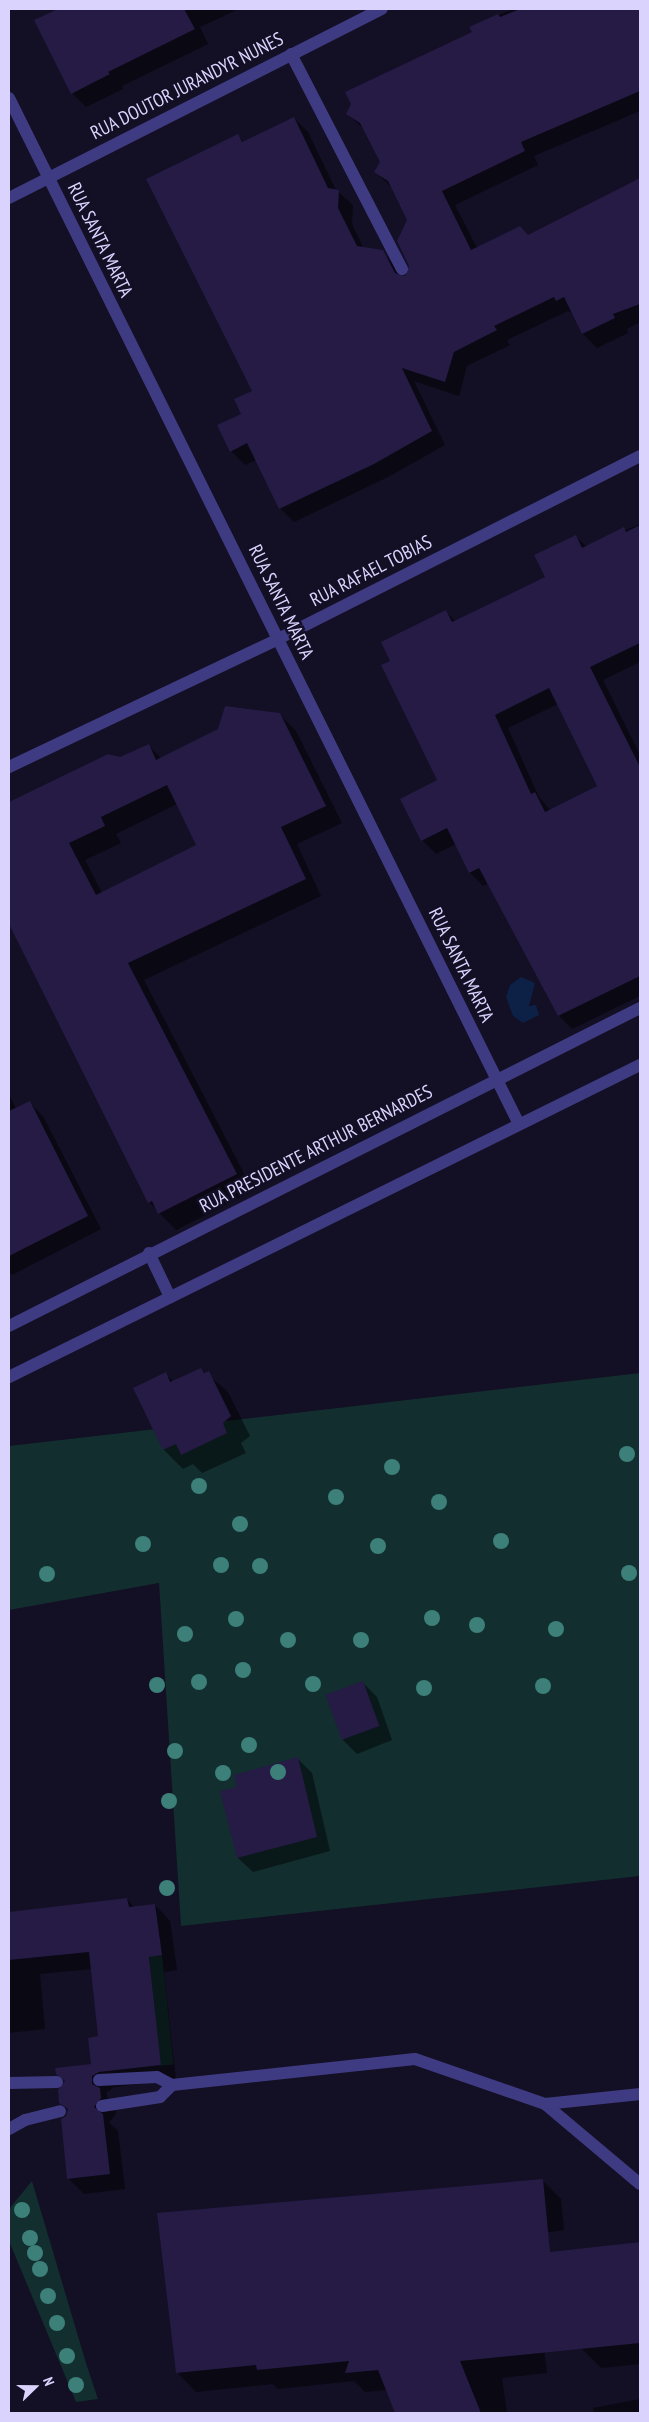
<!DOCTYPE html>
<style>
body{margin:0}
#map{position:relative;width:649px;height:2422px;overflow:hidden;background:#130f24;font-family:"PT Sans Narrow",sans-serif}
div>[style]{position:absolute}
.green>*{inset:0;background:#122e2e;transform-origin:0 0}
.water>*{inset:0;background:#0d2045}
.shadow>*{inset:0;background:#0007}
.building>*{inset:0;background:#251b45;transform-origin:0 0}
.lane>*{height:12px;margin:-6px;padding:0 6px;transform-origin:6px;border-radius:6px;background:#3f3b82}
.street>*{height:12px;margin:-6px;padding:0 6px;transform-origin:6px;border-radius:6px;background:#3f3b82}
.trees>*{width:16px;height:16px;margin:-8px;border-radius:50%;background:#3d807a}
span{translate:-50% -50%;white-space:nowrap;text-align:center;line-height:1.15;-webkit-text-stroke:5px #130f24;paint-order:stroke}
.street-label{font-size:19px;color:#d9d3fe}
.frame{position:absolute;inset:0;border:10px solid #d9d3fe;pointer-events:none}
.north{position:absolute;left:10px;top:2362px;width:50px;height:50px;-webkit-text-stroke:4px #130f24;paint-order:stroke;rotate:68deg;font-size:14px;font-weight:700;line-height:20px;text-align:center;color:#d9d3fe}
.north::after{content:'';display:block;margin:auto;width:18px;height:22px;background:#d9d3fe;clip-path:polygon(50% 0,100% 100%,50% 72%,0 100%)}
</style>
<div id="map">
<div class="green">
<i style="clip-path:polygon(640px 1373px,640px 1876px,181px 1926px,159px 1583px,9px 1610px,9px 1446px)"></i>
<i style="left:162px;top:1955px;width:110px;height:13px;rotate:84deg"></i>
<i style="clip-path:polygon(32px 2181px,86px 2363px,98px 2399px,76px 2402px,9px 2241px,9px 2209px)"></i>
</div>
<div class="water">
<i style="clip-path:polygon(521px 977px,535px 983px,529px 1006px,536px 1005px,539px 1015px,523px 1023px,513px 1016px,506px 997px,510px 985px)"></i>
</div>
<div class="shadow">
<i style="clip-path:polygon(60px 9px,239px 9px,200px 27px,208px 44px,122px 86px,123px 89px,86px 107px,72px 93px,36px 21px)"></i>
<i style="clip-path:polygon(513px 9px,640px 9px,640px 111px,534px 156px,538px 165px,455px 205px,477px 248px,528px 236px,640px 179px,640px 322px,627px 329px,628px 333px,597px 348px,583px 334px,573px 314px,568px 311px,507px 340px,510px 345px,467px 366px,459px 396px,414px 381px,445px 445px,388px 477px,294px 522px,280px 508px,256px 460px,245px 465px,231px 451px,254px 391px,238px 136px,244px 143px,294px 118px,308px 132px,336px 190px,353px 205px,352px 224px,364px 249px,382px 251px,402px 276px,407px 277px,411px 266px,409px 220px,393px 189px,376px 172px,382px 162px,365px 130px,347px 113px,473px 32px,471px 28px)"></i>
<i style="clip-path:polygon(evenodd,640px 524px,640px 662px,603px 680px,640px 755px,640px 909px,619px 922px,640px 965px,640px 996px,572px 1029px,559px 1016px,489px 883px,483px 886px,470px 873px,456px 844px,436px 854px,422px 840px,438px 781px,391px 661px,446px 612px,456px 622px,547px 577px,576px 537px,587px 547px,640px 524px,558px 704px,599px 786px,551px 811px,539px 797px,508px 728px,558px 704px)"></i>
<i style="clip-path:polygon(evenodd,279px 714px,296px 731px,342px 823px,297px 844px,321px 896px,144px 980px,253px 1191px,176px 1230px,149px 1202px,9px 920px,9px 804px,108px 755px,121px 758px,148px 745px,161px 758px,279px 714px,177px 804px,197px 846px,102px 893px,85px 860px,121px 843px,116px 834px,177px 804px)"></i>
<i style="clip-path:polygon(9px 1094px,16px 1109px,30px 1103px,43px 1116px,101px 1229px,12px 1275px,9px 1272px)"></i>
<i style="clip-path:polygon(201px 1369px,228px 1392px,250px 1436px,241px 1443px,246px 1453px,202px 1473px,193px 1464px,183px 1469px,164px 1450px,135px 1388px,165px 1374px,174px 1382px)"></i>
<i style="clip-path:polygon(363px 1683px,377px 1697px,392px 1740px,357px 1754px,343px 1740px)"></i>
<i style="clip-path:polygon(297px 1758px,312px 1773px,330px 1851px,253px 1872px,238px 1858px,238px 1788px)"></i>
<i style="clip-path:polygon(127px 1899px,135px 1908px,155px 1905px,170px 1921px,177px 1970px,164px 1972px,176px 2080px,114px 2087px,107px 2092px,107px 2097px,115px 2105px,116px 2114px,109px 2122px,118px 2131px,125px 2189px,84px 2194px,69px 2179px,69px 2111px,60px 2102px,66px 2082px,57px 2073px,92px 2065px,100px 2037px,92px 1969px,40px 1974px,45px 2029px,9px 2033px,9px 1923px)"></i>
<i style="clip-path:polygon(542px 2180px,561px 2199px,564px 2230px,530px 2235px,547px 2373px,502px 2378px,507px 2413px,396px 2413px,387px 2390px,365px 2392px,354px 2381px,278px 2389px,273px 2384px,196px 2392px,177px 2372px)"></i>
<i style="clip-path:polygon(640px 2243px,640px 2364px,601px 2368px,581px 2348px,566px 2251px)"></i>
<i style="clip-path:polygon(640px 2399px,640px 2413px,594px 2413px,593px 2408px)"></i>
</div>
<div class="building">
<i style="clip-path:polygon(58px 9px,184px 9px,195px 29px,108px 72px,110px 74px,71px 94px,34px 20px)"></i>
<i style="clip-path:polygon(520px 9px,640px 9px,640px 91px,521px 142px,525px 151px,442px 191px,471px 250px,520px 226px,528px 235px,640px 178px,640px 304px,613px 314px,615px 318px,582px 334px,564px 297px,556px 301px,554px 297px,494px 326px,497px 330px,454px 352px,445px 382px,402px 368px,432px 431px,374px 464px,279px 509px,247px 443px,230px 452px,217px 425px,241px 414px,234px 399px,252px 391px,146px 179px,238px 134px,242px 142px,294px 117px,328px 188px,339px 190px,338px 208px,357px 246px,383px 250px,395px 273px,405px 276px,409px 266px,397px 241px,407px 220px,388px 181px,374px 172px,380px 162px,360px 123px,346px 114px,351px 104px,345px 92px,472px 32px,469px 27px,498px 14px,500px 17px)"></i>
<i style="clip-path:polygon(evenodd,640px 525px,640px 643px,590px 667px,640px 767px,640px 976px,558px 1016px,479px 868px,469px 873px,447px 828px,421px 841px,400px 799px,437px 780px,381px 665px,390px 661px,381px 642px,446px 610px,452px 622px,545px 577px,534px 555px,576px 535px,582px 548px,624px 527px,626px 532px,640px 525px,549px 688px,597px 786px,545px 812px,535px 792px,531px 794px,495px 715px,549px 688px)"></i>
<i style="clip-path:polygon(evenodd,225px 706px,280px 713px,326px 806px,281px 827px,306px 879px,128px 963px,237px 1174px,158px 1214px,152px 1201px,148px 1203px,9px 924px,9px 802px,108px 754px,120px 757px,149px 744px,156px 760px,218px 729px,225px 706px,167px 785px,196px 845px,96px 895px,69px 843px,105px 826px,101px 817px,167px 785px)"></i>
<i style="clip-path:polygon(30px 1101px,88px 1216px,9px 1256px,9px 1111px)"></i>
<i style="clip-path:polygon(201px 1368px,204px 1373px,209px 1371px,231px 1416px,223px 1423px,227px 1433px,181px 1455px,176px 1444px,163px 1450px,133px 1388px,166px 1372px,170px 1382px)"></i>
<i style="left:363px;top:1681px;width:48px;height:40px;rotate:70deg"></i>
<i style="clip-path:polygon(298px 1757px,317px 1837px,237px 1858px,220px 1791px,237px 1787px,234px 1775px)"></i>
<i style="clip-path:polygon(127px 1898px,129px 1907px,155px 1904px,162px 1955px,149px 1957px,161px 2065px,99px 2072px,92px 2076px,92px 2084px,100px 2088px,101px 2098px,94px 2107px,103px 2114px,110px 2174px,67px 2179px,61px 2119px,66px 2116px,68px 2109px,59px 2103px,58px 2090px,65px 2081px,56px 2074px,55px 2068px,91px 2064px,88px 2038px,98px 2036px,89px 1952px,9px 1960px,9px 1912px)"></i>
<i style="clip-path:polygon(543px 2179px,550px 2252px,640px 2242px,640px 2343px,460px 2361px,481px 2413px,395px 2413px,378px 2370px,345px 2373px,349px 2361px,257px 2370px,256px 2365px,176px 2373px,157px 2213px)"></i>
</div>
<div class="lane">
<i style="left:99px;top:2080px;width:58px;rotate:-3deg"></i>
<i style="left:157px;top:2077px;width:17px;rotate:28deg"></i>
<i style="left:172px;top:2085px;width:244px;rotate:-6.1deg"></i>
<i style="left:415px;top:2059px;width:138px;rotate:19.1deg"></i>
<i style="left:545px;top:2104px;width:124px;rotate:40.1deg"></i>
<i style="left:9px;top:2083px;width:48px;rotate:-1.2deg"></i>
<i style="left:545px;top:2104px;width:96px;rotate:-6deg"></i>
<i style="left:102px;top:2106px;width:59px;rotate:-8.8deg"></i>
<i style="left:160px;top:2097px;width:17px;rotate:-45deg"></i>
<i style="left:9px;top:2129px;width:18px;rotate:-29deg"></i>
<i style="left:25px;top:2120px;width:36px;rotate:-14deg"></i>
</div>
<div class="street">
<i style="left:291px;top:54px;width:242px;rotate:62.7deg"></i>
<i style="left:9px;top:98px;width:1146px;rotate:63.57deg"></i>
<i style="left:9px;top:198px;width:418px;rotate:-26.9deg"></i>
<i style="left:9px;top:767px;width:298px;rotate:-25.4deg"></i>
<i style="left:278px;top:639px;width:406px;rotate:-26.8deg"></i>
<i style="left:149px;top:1253px;width:49px;rotate:64.5deg"></i>
<i style="left:9px;top:1326px;width:707px;rotate:-26.75deg"></i>
<i style="left:9px;top:1377px;width:704px;rotate:-26.31deg"></i>
</div>
<div class="trees">
<i style="left:627px;top:1454px"></i>
<i style="left:392px;top:1467px"></i>
<i style="left:199px;top:1486px"></i>
<i style="left:336px;top:1497px"></i>
<i style="left:439px;top:1502px"></i>
<i style="left:240px;top:1524px"></i>
<i style="left:501px;top:1541px"></i>
<i style="left:143px;top:1544px"></i>
<i style="left:378px;top:1546px"></i>
<i style="left:221px;top:1565px"></i>
<i style="left:260px;top:1566px"></i>
<i style="left:629px;top:1573px"></i>
<i style="left:47px;top:1574px"></i>
<i style="left:432px;top:1618px"></i>
<i style="left:236px;top:1619px"></i>
<i style="left:477px;top:1625px"></i>
<i style="left:556px;top:1629px"></i>
<i style="left:185px;top:1634px"></i>
<i style="left:288px;top:1640px"></i>
<i style="left:361px;top:1640px"></i>
<i style="left:243px;top:1670px"></i>
<i style="left:199px;top:1682px"></i>
<i style="left:313px;top:1684px"></i>
<i style="left:157px;top:1685px"></i>
<i style="left:543px;top:1686px"></i>
<i style="left:424px;top:1688px"></i>
<i style="left:249px;top:1745px"></i>
<i style="left:175px;top:1751px"></i>
<i style="left:278px;top:1772px"></i>
<i style="left:223px;top:1773px"></i>
<i style="left:169px;top:1801px"></i>
<i style="left:167px;top:1888px"></i>
<i style="left:22px;top:2210px"></i>
<i style="left:30px;top:2238px"></i>
<i style="left:35px;top:2253px"></i>
<i style="left:40px;top:2269px"></i>
<i style="left:48px;top:2296px"></i>
<i style="left:57px;top:2323px"></i>
<i style="left:67px;top:2356px"></i>
<i style="left:76px;top:2385px"></i>
</div>
<div class="street-label">
<span style="left:187px;top:86px;rotate:-27deg">RUA DOUTOR JURANDYR NUNES</span>
<span style="left:100px;top:240px;rotate:64deg">RUA SANTA MARTA</span>
<span style="left:371px;top:571px;rotate:-27deg">RUA RAFAEL TOBIAS</span>
<span style="left:281px;top:602px;rotate:64deg">RUA SANTA MARTA</span>
<span style="left:461px;top:965px;rotate:64deg">RUA SANTA MARTA</span>
<span style="left:316px;top:1149px;rotate:-27deg">RUA PRESIDENTE ARTHUR BERNARDES</span>
</div>
<div class="frame"></div>
<div class="north">N</div>
</div>
